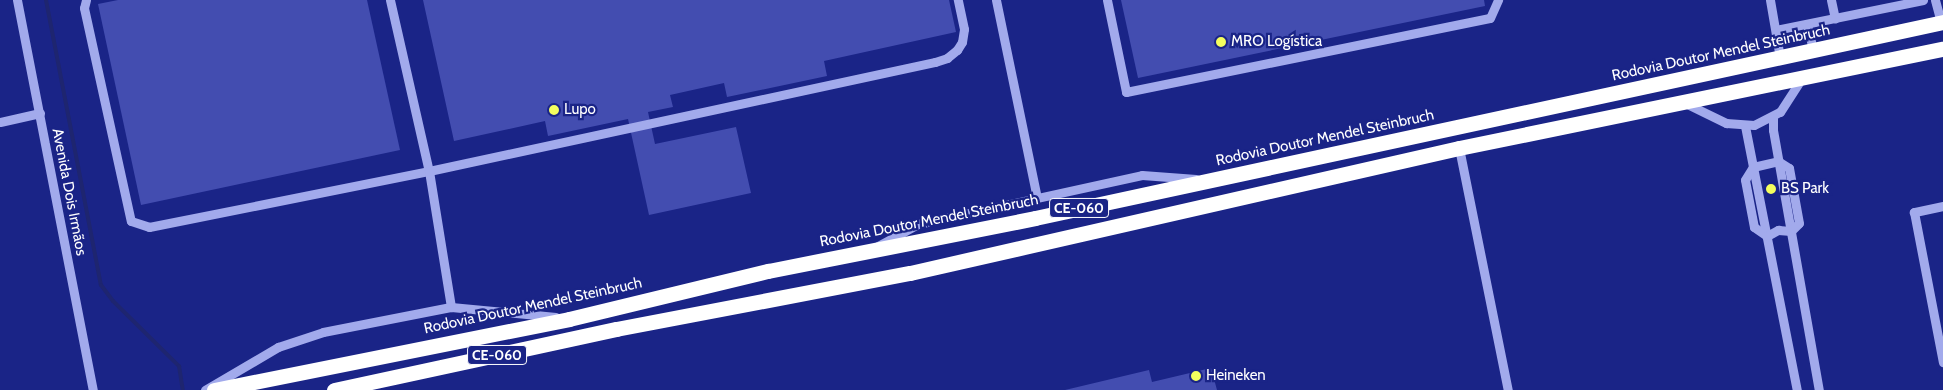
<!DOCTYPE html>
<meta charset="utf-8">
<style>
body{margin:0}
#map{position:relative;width:1943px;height:390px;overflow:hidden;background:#1a2487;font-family:Cabin,sans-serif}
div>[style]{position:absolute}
.stream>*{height:4px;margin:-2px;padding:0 2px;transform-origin:2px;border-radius:2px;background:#1e2570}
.building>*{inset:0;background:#434db0}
.minor>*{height:9px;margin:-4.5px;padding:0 4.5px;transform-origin:4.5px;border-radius:4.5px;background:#a2aaec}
.highway>*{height:15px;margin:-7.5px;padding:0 7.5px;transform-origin:7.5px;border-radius:7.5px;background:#fff}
.dots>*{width:14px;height:14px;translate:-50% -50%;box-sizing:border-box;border:2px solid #1a2487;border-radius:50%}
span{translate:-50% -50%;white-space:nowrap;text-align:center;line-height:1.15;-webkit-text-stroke:4.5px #1a2487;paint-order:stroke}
.shield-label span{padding:1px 4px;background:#1a2487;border:1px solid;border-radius:4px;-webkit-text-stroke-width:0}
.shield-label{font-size:14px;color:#fff;font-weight:700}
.poi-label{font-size:15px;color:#fff}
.left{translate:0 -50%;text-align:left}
.street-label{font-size:15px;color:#fff}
</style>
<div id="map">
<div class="stream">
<i style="left:46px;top:0;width:290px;rotate:79.1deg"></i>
<i style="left:101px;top:285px;width:20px;rotate:53deg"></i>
<i style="left:113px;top:301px;width:93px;rotate:44.6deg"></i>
<i style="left:179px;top:366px;width:24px;rotate:81deg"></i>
</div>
<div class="building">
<i style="clip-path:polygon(118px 0,367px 0,400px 150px,141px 205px,98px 4px)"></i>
<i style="clip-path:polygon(423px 0,949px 0,956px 32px,824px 61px,827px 76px,727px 97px,724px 83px,670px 95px,673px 107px,648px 112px,655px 144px,736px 127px,751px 193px,649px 215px,628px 119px,548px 136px,545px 121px,454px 141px)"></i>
<i style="clip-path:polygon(1121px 0,1484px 0,1485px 6px,1138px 78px)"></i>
<i style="clip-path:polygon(1211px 368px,1217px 390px,1065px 390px,1149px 370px,1152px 382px)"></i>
</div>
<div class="minor">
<i style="left:17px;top:0;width:397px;rotate:79deg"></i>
<i style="left:86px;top:0;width:8px;rotate:104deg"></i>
<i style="left:84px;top:8px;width:218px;rotate:77.6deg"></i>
<i style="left:131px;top:221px;width:19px;rotate:18deg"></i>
<i style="left:149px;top:227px;width:286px;rotate:-11.3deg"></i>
<i style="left:429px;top:171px;width:518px;rotate:-12.16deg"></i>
<i style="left:935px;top:62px;width:13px;rotate:-18deg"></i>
<i style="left:947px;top:58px;width:13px;rotate:-39deg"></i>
<i style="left:957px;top:50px;width:9px;rotate:-58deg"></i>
<i style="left:962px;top:42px;width:13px;rotate:-81deg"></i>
<i style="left:964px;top:29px;width:30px;rotate:-102deg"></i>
<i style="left:390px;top:0;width:175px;rotate:77.2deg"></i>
<i style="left:429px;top:171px;width:138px;rotate:80.8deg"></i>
<i style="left:996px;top:0;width:202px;rotate:78.3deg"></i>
<i style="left:1107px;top:0;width:94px;rotate:78.3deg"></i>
<i style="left:1126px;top:92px;width:371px;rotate:-11.5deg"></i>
<i style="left:1490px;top:18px;width:20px;rotate:-66deg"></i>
<i style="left:1770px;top:0;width:59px;rotate:80.2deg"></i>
<i style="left:1831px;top:0;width:19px;rotate:78deg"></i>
<i style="left:1935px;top:0;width:23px;rotate:75deg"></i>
<i style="left:1807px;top:24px;width:27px;rotate:77deg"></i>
<i style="left:1776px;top:30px;width:150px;rotate:-11.5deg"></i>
<i style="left:1685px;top:103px;width:46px;rotate:26deg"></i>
<i style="left:1726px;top:123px;width:28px;rotate:4deg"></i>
<i style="left:1754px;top:125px;width:29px;rotate:-27deg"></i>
<i style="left:1780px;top:112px;width:40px;rotate:-57.1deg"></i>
<i style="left:1773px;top:118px;width:12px;rotate:90deg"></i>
<i style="left:1773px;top:130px;width:264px;rotate:80deg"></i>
<i style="left:0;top:122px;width:41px;rotate:-12.7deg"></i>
<i style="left:1745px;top:126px;width:269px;rotate:78.9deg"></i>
<i style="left:1459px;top:148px;width:247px;rotate:78.6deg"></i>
<i style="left:1753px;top:167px;width:15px;rotate:122deg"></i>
<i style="left:1745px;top:180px;width:48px;rotate:79.2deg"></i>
<i style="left:1754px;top:227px;width:16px;rotate:35deg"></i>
<i style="left:1767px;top:236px;width:13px;rotate:-29deg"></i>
<i style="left:1778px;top:230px;width:13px;rotate:4deg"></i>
<i style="left:1791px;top:231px;width:11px;rotate:-45deg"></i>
<i style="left:1799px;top:223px;width:56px;rotate:-100.3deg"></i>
<i style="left:1789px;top:168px;width:13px;rotate:-148deg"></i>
<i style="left:1753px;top:167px;width:26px;rotate:-13deg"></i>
<i style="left:1943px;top:206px;width:30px;rotate:168deg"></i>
<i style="left:1914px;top:212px;width:153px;rotate:79.1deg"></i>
<i style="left:878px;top:246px;width:46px;rotate:-28.8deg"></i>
<i style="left:918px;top:224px;width:229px;rotate:-12.3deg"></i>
<i style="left:1142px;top:175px;width:54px;rotate:4.2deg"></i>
<i style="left:205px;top:390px;width:85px;rotate:-30.5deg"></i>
<i style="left:278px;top:347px;width:47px;rotate:-18.4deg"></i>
<i style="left:323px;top:332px;width:130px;rotate:-11.1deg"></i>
<i style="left:451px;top:307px;width:105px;rotate:5.4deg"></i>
</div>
<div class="highway">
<i style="left:214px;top:390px;width:362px;rotate:-11.3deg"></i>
<i style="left:569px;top:319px;width:205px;rotate:-13.6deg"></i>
<i style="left:768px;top:271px;width:272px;rotate:-11.2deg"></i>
<i style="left:1035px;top:218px;width:929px;rotate:-12.18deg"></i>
<i style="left:334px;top:390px;width:289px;rotate:-12.2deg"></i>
<i style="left:616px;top:329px;width:299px;rotate:-10.8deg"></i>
<i style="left:910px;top:273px;width:563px;rotate:-12.83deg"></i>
<i style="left:1459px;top:148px;width:494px;rotate:-11.6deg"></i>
</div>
<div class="dots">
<i style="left:1221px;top:42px;background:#f4fe5e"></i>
<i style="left:554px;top:110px;background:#f4fe5e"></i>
<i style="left:1771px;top:189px;background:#f4fe5e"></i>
<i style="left:1196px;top:376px;background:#f4fe5e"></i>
</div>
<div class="shield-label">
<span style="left:1079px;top:208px">CE-060</span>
<span style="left:497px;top:355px">CE-060</span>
</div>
<div class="poi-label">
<span class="left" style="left:1231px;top:42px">MRO Logística</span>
<span class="left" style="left:564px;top:110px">Lupo</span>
<span class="left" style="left:1781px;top:189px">BS Park</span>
<span class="left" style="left:1206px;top:376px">Heineken</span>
</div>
<div class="street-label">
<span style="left:1721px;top:53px;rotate:-12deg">Rodovia Doutor Mendel Steinbruch</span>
<span style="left:1325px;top:138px;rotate:-12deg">Rodovia Doutor Mendel Steinbruch</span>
<span style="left:69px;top:192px;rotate:79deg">Avenida Dois Irmãos</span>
<span style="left:929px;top:221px;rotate:-11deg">Rodovia Doutor Mendel Steinbruch</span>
<span style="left:533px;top:306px;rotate:-12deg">Rodovia Doutor Mendel Steinbruch</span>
</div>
</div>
